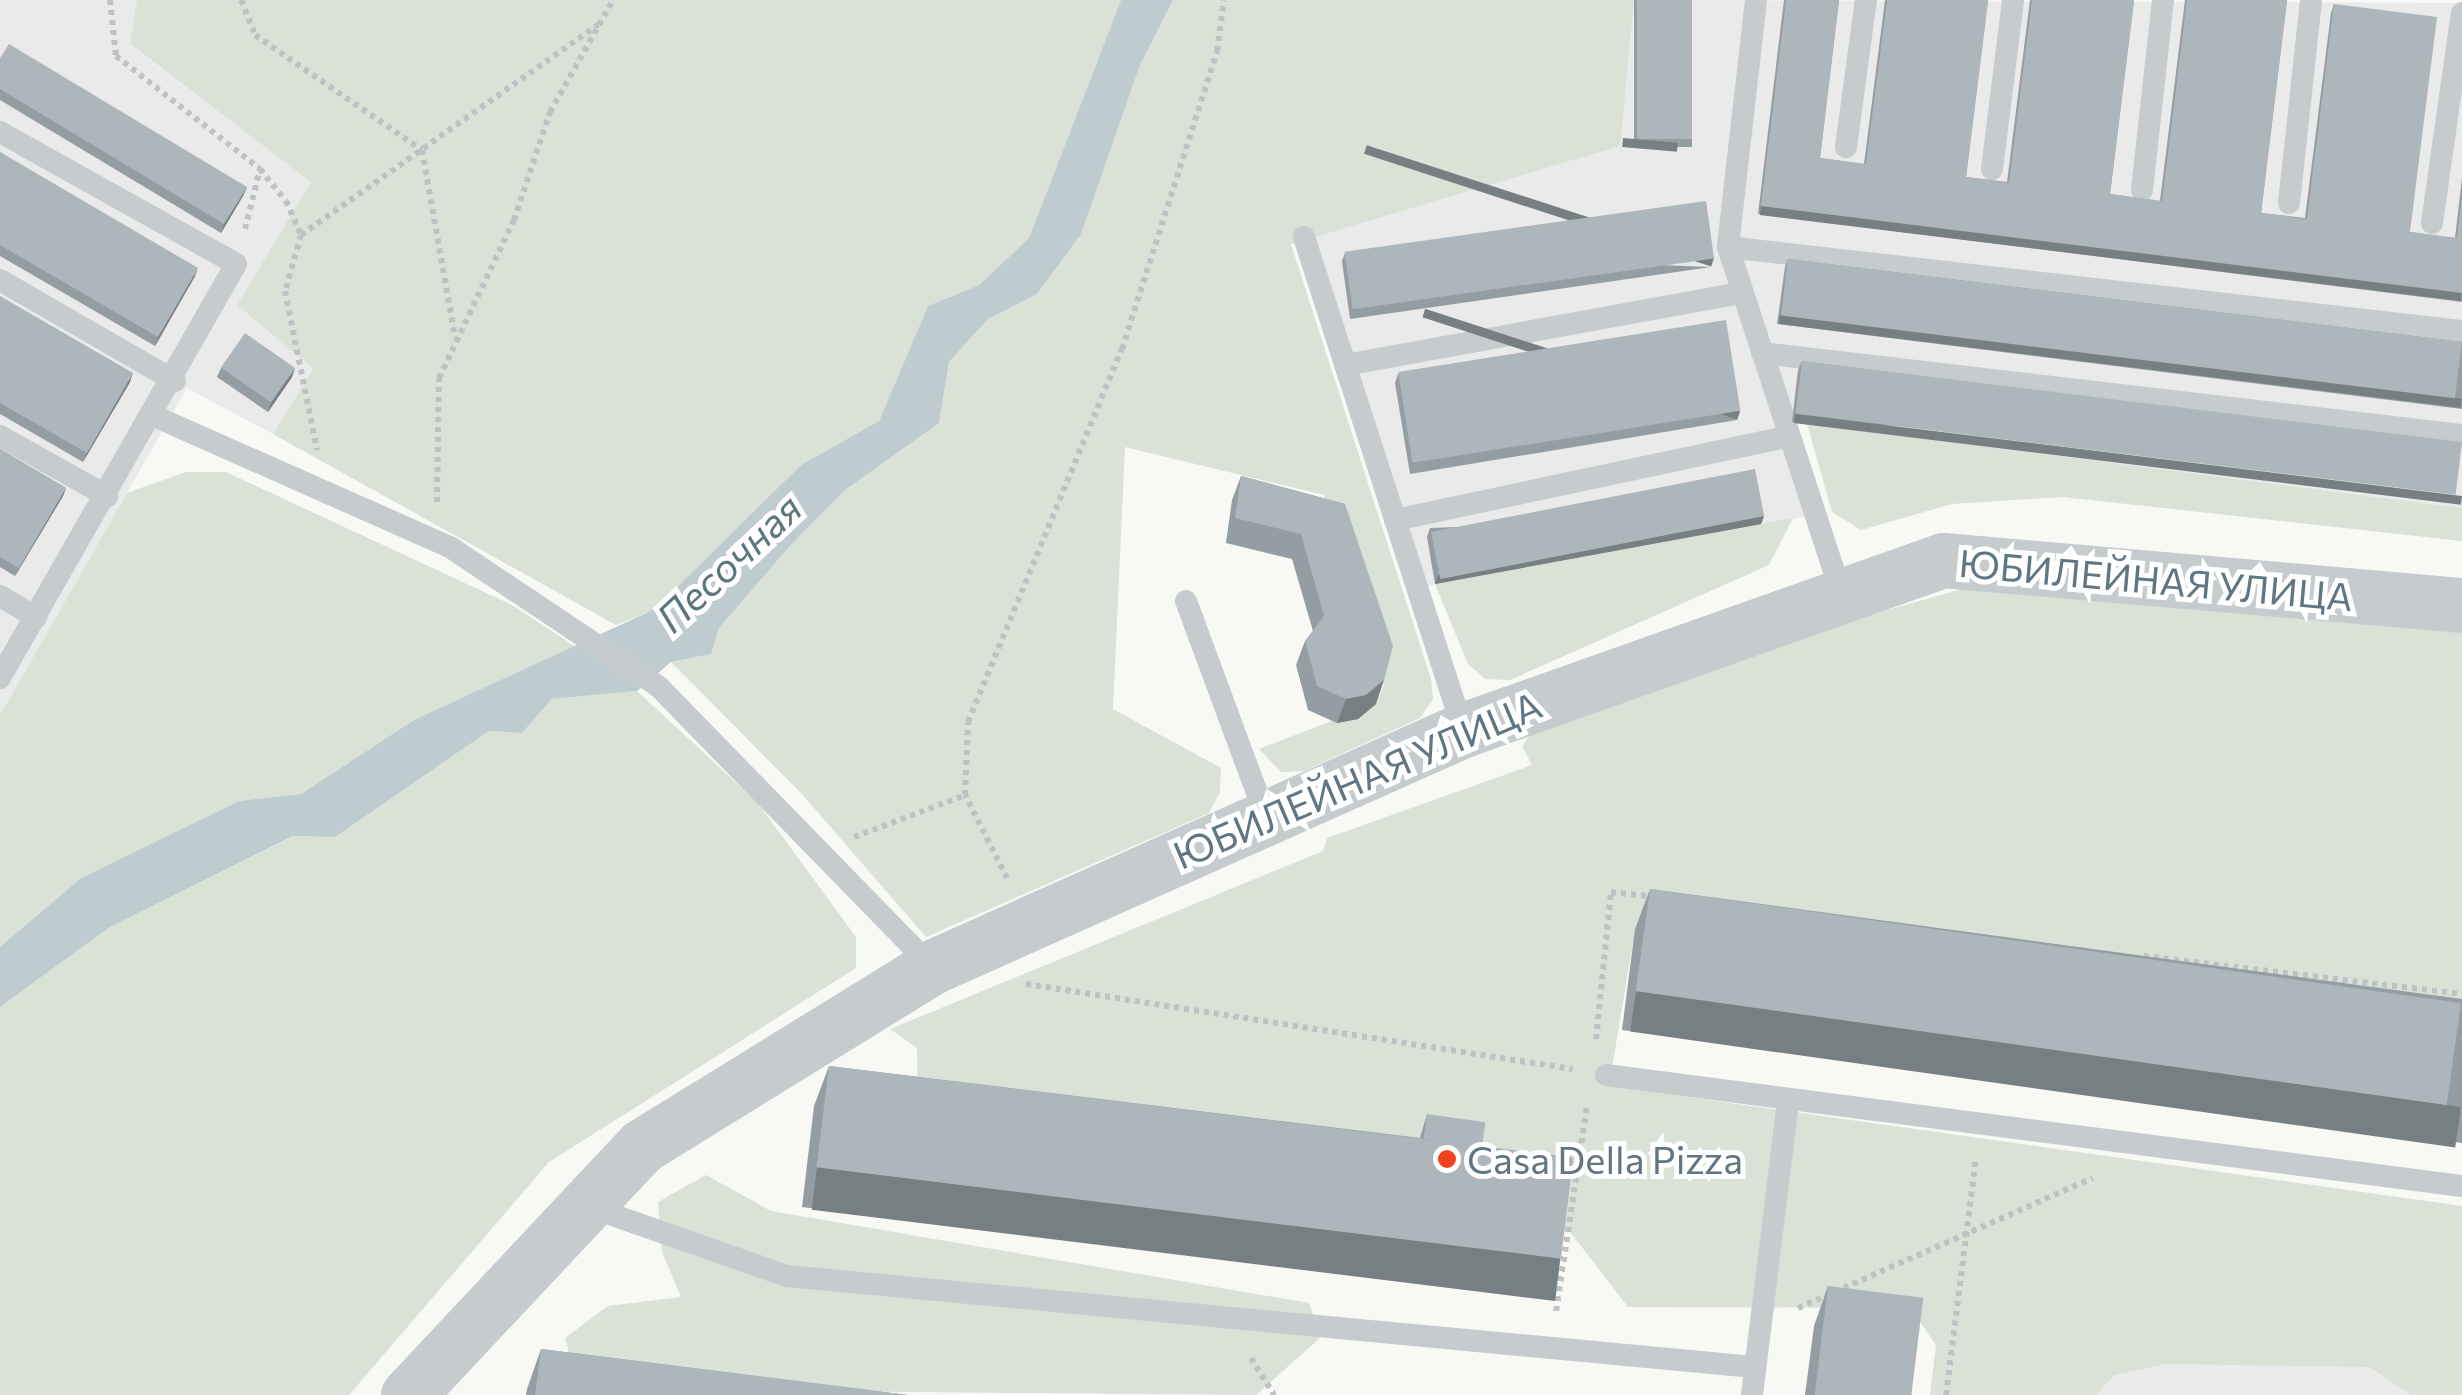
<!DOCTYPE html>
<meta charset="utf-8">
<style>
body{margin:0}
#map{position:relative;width:2462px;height:1395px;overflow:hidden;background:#f8f8f5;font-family:Commissioner,sans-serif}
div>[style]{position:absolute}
.built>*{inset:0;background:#e9eae9}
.green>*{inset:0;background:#dae1d6}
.water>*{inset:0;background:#becbcf}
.path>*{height:6px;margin-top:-3px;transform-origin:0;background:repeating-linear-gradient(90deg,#bfc2c4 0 5px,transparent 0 10px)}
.service>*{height:22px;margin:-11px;padding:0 11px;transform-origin:11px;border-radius:11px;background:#c6cbce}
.tertiary>*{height:55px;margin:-27.5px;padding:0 27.5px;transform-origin:27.5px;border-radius:27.5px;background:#c6cbce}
.wall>*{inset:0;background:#949da1;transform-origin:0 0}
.shaded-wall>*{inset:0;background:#787f83;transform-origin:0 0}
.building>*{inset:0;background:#acb6bb;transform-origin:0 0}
.dots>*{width:28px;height:28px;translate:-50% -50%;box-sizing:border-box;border:5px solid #fff;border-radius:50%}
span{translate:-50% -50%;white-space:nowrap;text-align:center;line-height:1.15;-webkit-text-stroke:10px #fff;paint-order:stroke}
.street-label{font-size:38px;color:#617683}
.poi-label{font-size:38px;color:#617683}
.left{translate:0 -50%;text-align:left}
.water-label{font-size:40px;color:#5c767d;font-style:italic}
</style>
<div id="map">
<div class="built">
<i style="clip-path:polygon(0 0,137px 0,130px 45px,312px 182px,237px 305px,313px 369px,273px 434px,187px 388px,0 715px)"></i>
<i style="clip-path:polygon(1634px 0,2462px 3px,2462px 508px,1792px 423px,1815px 515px,1419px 588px,1304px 237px)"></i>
<i style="clip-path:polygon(2051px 1273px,2462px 1329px,2462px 1395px,2036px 1395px)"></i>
</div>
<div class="green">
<i style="clip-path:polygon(137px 0,1121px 0,1029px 238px,979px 285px,928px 306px,879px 421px,801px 465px,656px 609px,616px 625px,273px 434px,313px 369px,237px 305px,311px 182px,130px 44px)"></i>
<i style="clip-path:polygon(1173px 0,1634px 0,1620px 146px,1291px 244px,1431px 679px,1433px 699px,1420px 718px,1304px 771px,1281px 772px,1259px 749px,1376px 704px,1384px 685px,1324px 495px,1125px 447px,1113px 709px,1221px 768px,1220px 792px,1209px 813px,926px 937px,801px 793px,671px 662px,711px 654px,719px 628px,789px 547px,845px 490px,939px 423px,949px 362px,988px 319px,1037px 294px,1081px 233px,1140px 65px)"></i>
<i style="clip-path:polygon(1807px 424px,2462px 508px,2462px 541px,2063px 497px,1952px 504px,1861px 530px,1832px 512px)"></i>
<i style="clip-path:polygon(186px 472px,226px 472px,512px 605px,576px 647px,414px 720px,301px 794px,239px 801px,81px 878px,0 947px,0 715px,127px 493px)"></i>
<i style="clip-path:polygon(1793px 518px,1769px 565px,1510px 680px,1485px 679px,1468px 664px,1435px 584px)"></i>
<i style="clip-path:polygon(1962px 589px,2462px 629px,2462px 1040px,1635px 930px,1609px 1086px,2462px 1206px,2462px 1395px,2411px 1395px,2370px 1367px,2166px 1364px,2114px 1375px,2096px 1395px,1930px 1395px,1936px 1345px,1918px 1319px,1869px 1308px,1628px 1307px,1571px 1233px,1531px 1209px,918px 1104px,917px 1048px,890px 1029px,1323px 851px,1327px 838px,1532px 765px,1522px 746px,1553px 704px)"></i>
<i style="clip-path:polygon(637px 691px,757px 802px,856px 937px,856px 968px,549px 1162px,349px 1395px,0 1395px,0 1007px,110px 927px,294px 836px,335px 837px,489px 731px,522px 733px,552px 699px)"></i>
<i style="clip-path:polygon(706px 1175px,771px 1211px,1309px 1303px,1321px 1337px,1256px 1395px,579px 1389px,565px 1338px,608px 1306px,681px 1297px,662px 1252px,658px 1202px)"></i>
</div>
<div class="water">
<i style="clip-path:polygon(1121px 0,1173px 0,1140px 65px,1081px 234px,1037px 294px,988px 319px,949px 362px,939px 423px,845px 490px,789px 547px,719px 628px,711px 654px,671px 662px,637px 691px,552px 699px,522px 733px,489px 731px,335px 837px,293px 836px,110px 927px,0 1007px,0 947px,81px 878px,239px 801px,301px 794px,414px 720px,655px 609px,801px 465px,879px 421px,928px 306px,979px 285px,1029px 238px)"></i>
</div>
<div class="path">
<i style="left:110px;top:0;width:56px;rotate:83.9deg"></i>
<i style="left:116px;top:56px;width:183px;rotate:38.1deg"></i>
<i style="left:260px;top:169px;width:41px;rotate:50.9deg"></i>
<i style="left:286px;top:201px;width:37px;rotate:66deg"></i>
<i style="left:301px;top:235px;width:58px;rotate:105.9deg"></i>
<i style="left:285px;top:291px;width:162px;rotate:78.6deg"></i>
<i style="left:241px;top:0;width:38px;rotate:68deg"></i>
<i style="left:255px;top:35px;width:203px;rotate:34.6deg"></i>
<i style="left:422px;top:150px;width:191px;rotate:80deg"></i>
<i style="left:245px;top:229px;width:62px;rotate:-76deg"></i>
<i style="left:301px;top:235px;width:364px;rotate:-35.3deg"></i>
<i style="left:437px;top:502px;width:124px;rotate:-89.1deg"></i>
<i style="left:439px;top:378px;width:175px;rotate:-64.6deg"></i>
<i style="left:514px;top:220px;width:114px;rotate:-71.6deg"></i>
<i style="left:550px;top:112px;width:129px;rotate:-60.6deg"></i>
<i style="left:854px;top:837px;width:119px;rotate:-20.7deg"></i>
<i style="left:1007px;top:878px;width:93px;rotate:-116.8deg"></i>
<i style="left:965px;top:795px;width:73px;rotate:-87.6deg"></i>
<i style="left:968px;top:722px;width:404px;rotate:-67.6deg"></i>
<i style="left:1122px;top:349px;width:313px;rotate:-72.3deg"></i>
<i style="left:1217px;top:51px;width:51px;rotate:-82.2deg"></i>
<i style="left:2144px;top:956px;width:320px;rotate:6.8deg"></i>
<i style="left:1026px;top:984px;width:553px;rotate:8.85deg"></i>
<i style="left:1596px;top:1039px;width:148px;rotate:-84.2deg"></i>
<i style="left:1611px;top:892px;width:44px;rotate:6.5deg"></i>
<i style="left:1798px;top:1308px;width:322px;rotate:-23.8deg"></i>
<i style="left:1556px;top:1311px;width:207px;rotate:-81.4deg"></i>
<i style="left:1251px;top:1358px;width:44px;rotate:58.1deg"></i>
<i style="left:1946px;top:1395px;width:239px;rotate:-82.8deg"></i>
</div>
<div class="service">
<i style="left:1756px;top:0;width:249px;rotate:96.5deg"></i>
<i style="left:1728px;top:247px;width:360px;rotate:71.9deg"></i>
<i style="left:0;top:132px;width:270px;rotate:29.2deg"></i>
<i style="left:236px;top:264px;width:477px;rotate:119.7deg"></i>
<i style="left:1846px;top:147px;width:148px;rotate:-82.3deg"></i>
<i style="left:1992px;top:169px;width:170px;rotate:-82.9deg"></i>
<i style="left:2142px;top:190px;width:191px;rotate:-83.7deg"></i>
<i style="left:2289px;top:203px;width:204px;rotate:-83.8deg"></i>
<i style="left:2432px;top:223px;width:212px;rotate:-81.9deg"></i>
<i style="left:1304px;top:237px;width:518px;rotate:72.12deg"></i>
<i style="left:1728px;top:247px;width:739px;rotate:6.53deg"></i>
<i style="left:0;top:280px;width:202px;rotate:30deg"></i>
<i style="left:1762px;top:353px;width:705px;rotate:6.68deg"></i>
<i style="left:1345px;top:365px;width:403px;rotate:-10.3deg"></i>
<i style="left:154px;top:416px;width:324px;rotate:23.9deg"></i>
<i style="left:450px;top:547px;width:252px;rotate:33.8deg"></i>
<i style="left:659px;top:687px;width:391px;rotate:45.7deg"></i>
<i style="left:0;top:436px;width:123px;rotate:29.3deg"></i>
<i style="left:1395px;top:520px;width:403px;rotate:-12deg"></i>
<i style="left:0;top:596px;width:42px;rotate:30.3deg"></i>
<i style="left:1186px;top:601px;width:225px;rotate:69.7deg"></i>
<i style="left:1606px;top:1075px;width:863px;rotate:7.39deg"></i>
<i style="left:587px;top:1206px;width:212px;rotate:19.3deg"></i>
<i style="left:787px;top:1276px;width:971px;rotate:5.38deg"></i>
<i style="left:1752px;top:1395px;width:296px;rotate:-83deg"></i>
</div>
<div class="tertiary">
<i style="left:408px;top:1395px;width:342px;rotate:-46.8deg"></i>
<i style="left:642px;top:1146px;width:341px;rotate:-31.7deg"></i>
<i style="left:932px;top:967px;width:581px;rotate:-24.05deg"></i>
<i style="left:1463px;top:730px;width:509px;rotate:-19.5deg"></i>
<i style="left:1943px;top:560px;width:521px;rotate:4.96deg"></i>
</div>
<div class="wall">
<i style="left:1634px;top:0;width:58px;height:147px"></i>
<i style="clip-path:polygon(1784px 0,1839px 0,1820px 158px,1864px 164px,1885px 0,1988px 0,1966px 177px,2007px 182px,2030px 0,2134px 0,2110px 194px,2160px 201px,2185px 0,2287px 0,2261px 213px,2305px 218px,2331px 13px,2334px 4px,2410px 232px,2455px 238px,2462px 178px,2462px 302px,1758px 214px)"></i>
<i style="clip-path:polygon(0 58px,247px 187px,243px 196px,221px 233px,0 100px)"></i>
<i style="clip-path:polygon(0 152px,195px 276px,155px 346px,0 256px)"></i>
<i style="clip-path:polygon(1345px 253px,1711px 267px,1350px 319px,1342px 261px)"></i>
<i style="clip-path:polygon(1788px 259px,2462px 342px,2462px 409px,1777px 324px,1785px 267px)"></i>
<i style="clip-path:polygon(0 296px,130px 382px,83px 462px,0 414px)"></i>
<i style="clip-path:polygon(1802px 361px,2462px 446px,1792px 422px,1798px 370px)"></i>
<i style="clip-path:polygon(221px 368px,292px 377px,268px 412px,217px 377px)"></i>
<i style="clip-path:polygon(1398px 374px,1740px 411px,1737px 420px,1410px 474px,1395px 383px)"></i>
<i style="clip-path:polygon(0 449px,66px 488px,63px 496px,15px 576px,0 567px)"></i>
<i style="clip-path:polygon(1241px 476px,1345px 504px,1376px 704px,1358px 719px,1337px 723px,1308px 710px,1296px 665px,1305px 641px,1313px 631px,1292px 559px,1226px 543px,1232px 500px)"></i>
<i style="clip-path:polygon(1764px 516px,1761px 524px,1435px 584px,1427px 537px,1430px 528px)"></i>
<i style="clip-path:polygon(1650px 889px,2462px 999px,2462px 1143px,1622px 1030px,1635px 929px)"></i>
<i style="clip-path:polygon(829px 1066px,1420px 1138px,1427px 1114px,1482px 1146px,1560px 1258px,1546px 1297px,802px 1207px,814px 1106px)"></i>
<i style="clip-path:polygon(1828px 1286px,1912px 1395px,1805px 1395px,1814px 1326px)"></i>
<i style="clip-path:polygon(541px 1349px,908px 1395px,526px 1395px,527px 1389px)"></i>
</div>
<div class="shaded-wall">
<i style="left:1623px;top:138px;width:55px;height:9px;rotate:5deg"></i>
<i style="clip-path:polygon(247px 187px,243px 196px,221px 233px,224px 224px)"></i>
<i style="left:1761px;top:206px;width:706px;height:9px;rotate:7deg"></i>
<i style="left:1714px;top:258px;width:9px;height:365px;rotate:108deg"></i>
<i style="clip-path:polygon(198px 268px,195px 276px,155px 346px,158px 337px)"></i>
<i style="left:1780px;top:315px;width:687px;height:9px;rotate:7deg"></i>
<i style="clip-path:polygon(295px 368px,292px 377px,268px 412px,271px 403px)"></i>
<i style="clip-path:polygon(133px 373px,130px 382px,83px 462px,87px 453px)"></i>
<i style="left:1740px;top:411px;width:9px;height:331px;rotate:108deg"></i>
<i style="left:1795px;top:414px;width:672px;height:9px;rotate:7deg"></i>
<i style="clip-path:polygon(66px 488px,63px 496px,15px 576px,19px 568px)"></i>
<i style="clip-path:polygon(1764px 516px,1761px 524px,1435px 584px,1438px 575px)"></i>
<i style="clip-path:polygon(1384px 680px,1376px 704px,1358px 719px,1337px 723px,1346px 699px)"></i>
<i style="left:1636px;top:991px;width:833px;height:41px;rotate:8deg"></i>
<i style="left:817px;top:1167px;width:749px;height:43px;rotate:7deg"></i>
</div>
<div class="building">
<i style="left:1637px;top:0;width:55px;height:139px"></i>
<i style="clip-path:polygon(1786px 0,1839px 0,1820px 158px,1866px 164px,1887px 0,1988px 0,1966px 177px,2009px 183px,2032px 0,2134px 0,2110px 194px,2162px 201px,2187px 0,2287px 0,2261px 213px,2307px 219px,2334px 4px,2437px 17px,2410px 232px,2457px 238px,2462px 195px,2462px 293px,1761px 206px)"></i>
<i style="clip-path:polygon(9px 44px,247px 187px,224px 224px,0 89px,0 58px)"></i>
<i style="clip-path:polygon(0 152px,198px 268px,158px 337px,0 245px)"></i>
<i style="left:1706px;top:201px;width:58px;height:365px;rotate:82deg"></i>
<i style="left:1788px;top:259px;width:679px;height:57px;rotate:7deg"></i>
<i style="clip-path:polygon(0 296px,133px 373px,87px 453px,0 403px)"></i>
<i style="left:1726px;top:320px;width:92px;height:332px;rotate:81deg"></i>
<i style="left:245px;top:333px;width:61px;height:42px;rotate:35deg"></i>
<i style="left:1802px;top:361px;width:665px;height:53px;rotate:7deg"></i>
<i style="clip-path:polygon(0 449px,66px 488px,19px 568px,0 557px)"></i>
<i style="left:1755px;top:469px;width:48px;height:330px;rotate:79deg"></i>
<i style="clip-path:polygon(1241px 476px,1345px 504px,1393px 646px,1384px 680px,1366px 695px,1346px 699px,1317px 686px,1305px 641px,1324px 616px,1301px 534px,1235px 518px)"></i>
<i style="left:1650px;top:889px;width:819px;height:103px;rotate:8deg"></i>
<i style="left:829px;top:1066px;width:750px;height:102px;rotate:7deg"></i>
<i style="left:1427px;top:1114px;width:59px;height:25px;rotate:8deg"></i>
<i style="left:1828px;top:1286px;width:96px;height:110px;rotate:7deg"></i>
<i style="clip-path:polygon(541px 1349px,908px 1395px,535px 1395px)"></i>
</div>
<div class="dots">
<i style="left:1447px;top:1159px;background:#f0421e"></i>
</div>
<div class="street-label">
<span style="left:2156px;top:579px;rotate:5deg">ЮБИЛЕЙНАЯ УЛИЦА</span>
<span style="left:1357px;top:779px;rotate:-23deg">ЮБИЛЕЙНАЯ УЛИЦА</span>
</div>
<div class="poi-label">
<span class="left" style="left:1467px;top:1159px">Casa Della Pizza</span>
</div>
<div class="water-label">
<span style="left:728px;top:562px;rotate:-43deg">Песочная</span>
</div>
</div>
